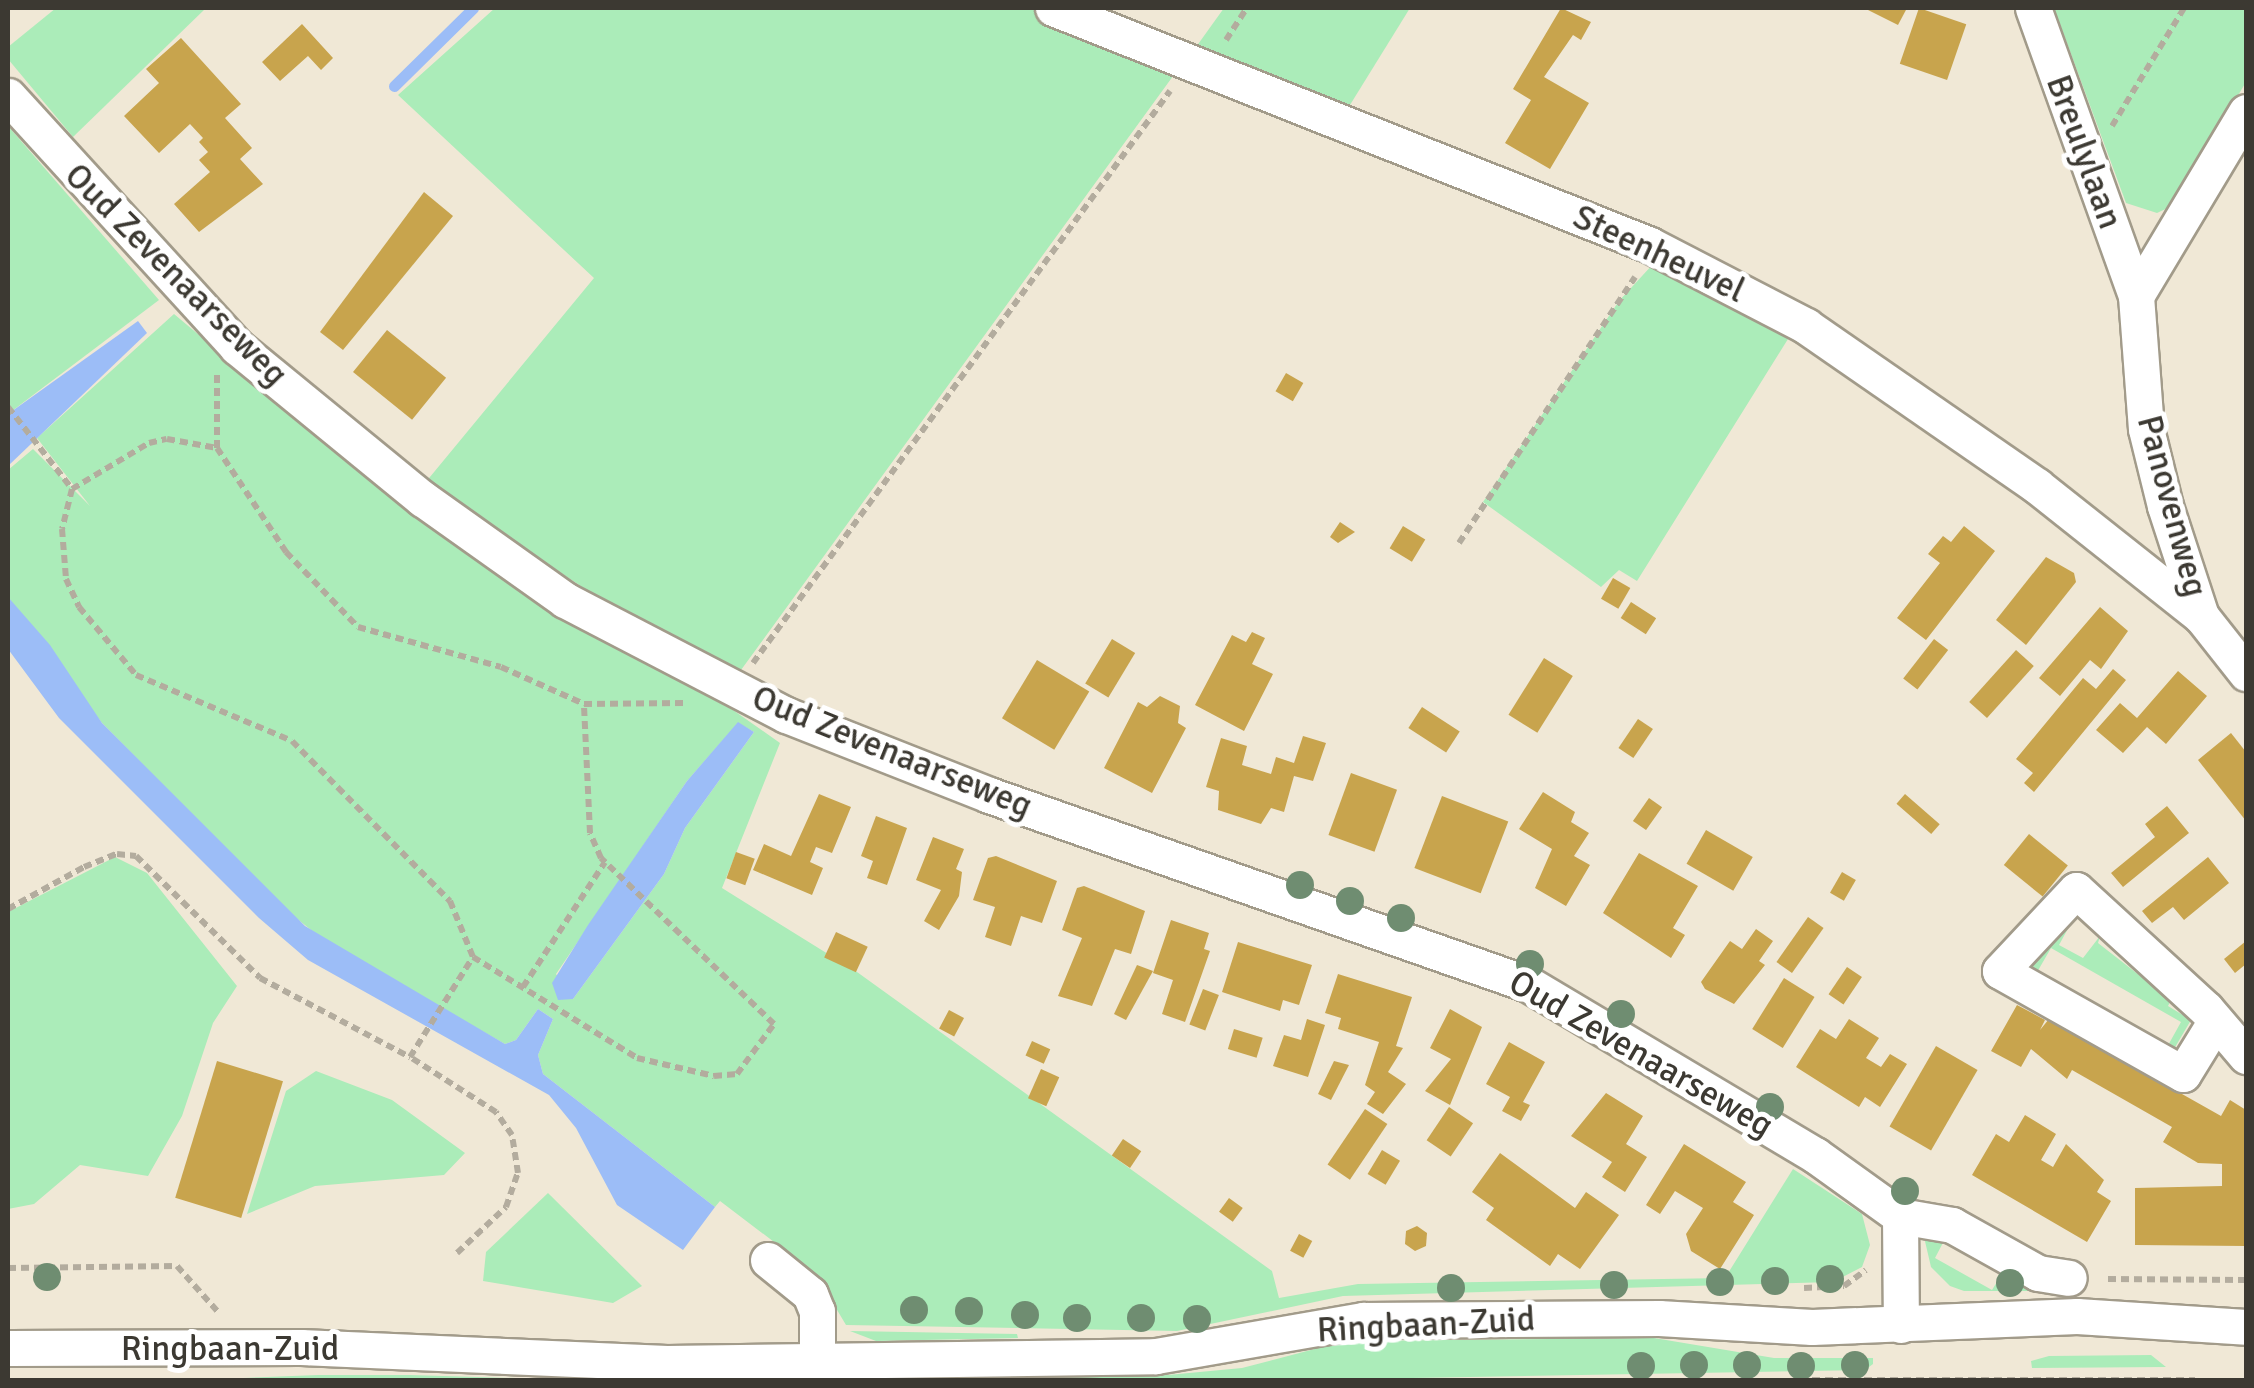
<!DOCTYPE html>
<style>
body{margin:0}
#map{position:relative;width:2254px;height:1388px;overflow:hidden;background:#f0e8d6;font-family:Signika,sans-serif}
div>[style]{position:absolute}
.green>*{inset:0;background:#abecb9}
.water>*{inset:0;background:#9cbdf7}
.stream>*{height:11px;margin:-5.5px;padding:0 5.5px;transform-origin:5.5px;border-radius:5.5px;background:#9cbdf7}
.building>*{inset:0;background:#c8a44d;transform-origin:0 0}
.path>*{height:6px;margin-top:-3px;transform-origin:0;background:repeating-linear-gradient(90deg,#b3ac9e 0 8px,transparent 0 13px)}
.roads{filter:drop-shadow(2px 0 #a29b8a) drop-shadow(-2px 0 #a29b8a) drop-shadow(0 2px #a29b8a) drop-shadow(0 -2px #a29b8a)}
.minor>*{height:35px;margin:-17.5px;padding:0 17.5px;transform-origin:17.5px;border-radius:17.5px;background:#fff}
.trees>*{width:28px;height:28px;margin:-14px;border-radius:50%;background:#6f8d71}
span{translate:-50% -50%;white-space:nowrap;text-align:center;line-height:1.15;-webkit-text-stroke:10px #fff;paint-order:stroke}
.street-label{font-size:35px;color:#3c3932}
.frame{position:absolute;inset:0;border:10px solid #3c3932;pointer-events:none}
</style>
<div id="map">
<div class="green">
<i style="clip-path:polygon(56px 8px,206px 8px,73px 137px,8px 59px,8px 47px)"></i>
<i style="clip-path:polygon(495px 8px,1031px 8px,1176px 72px,741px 670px,620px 612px,425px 483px,594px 278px,398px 95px)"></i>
<i style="clip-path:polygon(1224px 8px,1410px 8px,1345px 113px,1191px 54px)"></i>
<i style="clip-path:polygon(2054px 8px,2246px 8px,2246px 82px,2172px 206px,2157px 213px,2126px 203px)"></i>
<i style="clip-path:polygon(8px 126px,159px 300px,8px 414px)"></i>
<i style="clip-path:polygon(1654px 263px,1793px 331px,1637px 581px,1619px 570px,1601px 587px,1483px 502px,1619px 301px)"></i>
<i style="clip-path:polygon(evenodd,174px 314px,389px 494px,559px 617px,733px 710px,780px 743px,722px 888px,857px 972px,1272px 1271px,1279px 1298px,1358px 1284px,1725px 1278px,1793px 1169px,1862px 1214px,1870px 1245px,1862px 1267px,1833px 1282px,1343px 1296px,1177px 1331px,846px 1325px,821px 1283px,778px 1245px,720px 1201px,715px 1207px,543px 1074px,538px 1055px,553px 1019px,538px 1009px,516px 1040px,505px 1044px,330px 945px,286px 910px,102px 723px,8px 597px,8px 470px,33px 449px,90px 506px,37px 438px,174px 314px,738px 723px,754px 732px,685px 828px,664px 874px,573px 999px,556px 974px,687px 781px,738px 723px)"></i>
<i style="clip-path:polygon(115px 857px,147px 873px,237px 986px,213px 1023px,182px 1116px,148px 1176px,80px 1165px,34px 1204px,8px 1209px,8px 912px)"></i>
<i style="clip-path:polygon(2076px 914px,2059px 945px,2083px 958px,2100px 936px,2098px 943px,2171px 1000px,2168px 1006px,2191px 1020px,2174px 1049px,2166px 1049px,2181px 1022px,2051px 948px,2036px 974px,2029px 969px)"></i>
<i style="clip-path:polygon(316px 1071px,392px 1100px,465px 1153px,444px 1175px,315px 1186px,247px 1214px,286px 1091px)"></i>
<i style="clip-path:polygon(548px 1193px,642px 1286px,613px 1303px,483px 1281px,486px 1252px)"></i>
<i style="clip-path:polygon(1924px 1237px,1946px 1237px,1935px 1258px,1992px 1290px,2005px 1269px,2037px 1291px,1964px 1291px,1950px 1286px,1931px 1267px)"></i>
<i style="clip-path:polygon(850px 1331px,1017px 1334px,1018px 1338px,876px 1341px)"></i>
<i style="clip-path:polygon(1654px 1338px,1774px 1358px,1873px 1358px,1873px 1364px,1865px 1370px,1298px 1380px,775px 1380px,1168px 1375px,1242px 1368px,1345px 1341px)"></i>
<i style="clip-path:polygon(2151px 1355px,2166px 1367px,2032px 1368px,2031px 1361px,2049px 1356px)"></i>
<i style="clip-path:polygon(318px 1375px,410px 1375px,582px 1380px,192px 1380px)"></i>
</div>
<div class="water">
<i style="clip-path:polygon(138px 321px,147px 333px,8px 466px,8px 414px)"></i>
<i style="clip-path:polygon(8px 597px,50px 645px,102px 723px,305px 926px,505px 1044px,516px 1040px,538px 1009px,553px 1019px,538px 1055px,543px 1074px,715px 1207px,683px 1250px,617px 1205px,576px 1128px,549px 1095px,308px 960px,259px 918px,59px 718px,8px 649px)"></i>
<i style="clip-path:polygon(738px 722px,754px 732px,685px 828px,664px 874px,573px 999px,558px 1000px,552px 983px,588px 925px,687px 781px)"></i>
</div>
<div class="stream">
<i style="left:394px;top:86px;width:111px;rotate:-44.6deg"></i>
</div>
<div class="building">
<i style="clip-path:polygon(1561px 8px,1591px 22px,1581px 40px,1573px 35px,1544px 77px,1589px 103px,1550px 169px,1505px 143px,1531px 100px,1513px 89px)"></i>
<i style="clip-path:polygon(1864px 8px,1907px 8px,1898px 25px)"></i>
<i style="left:1919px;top:8px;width:50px;height:59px;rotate:19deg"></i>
<i style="clip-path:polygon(302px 24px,333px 58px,321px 70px,308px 56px,280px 81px,262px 62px)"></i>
<i style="clip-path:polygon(181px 38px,241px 104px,225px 118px,252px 148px,240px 159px,263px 184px,199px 232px,174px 204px,210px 172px,199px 160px,208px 152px,199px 142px,203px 138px,190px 124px,159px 153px,124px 116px,159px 83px,146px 69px)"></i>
<i style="clip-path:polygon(424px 192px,453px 216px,343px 350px,320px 332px)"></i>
<i style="left:387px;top:330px;width:76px;height:54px;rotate:39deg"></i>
<i style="left:1286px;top:373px;width:20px;height:21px;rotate:30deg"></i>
<i style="clip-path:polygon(1340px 522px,1355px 532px,1338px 543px,1330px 537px)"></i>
<i style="left:1403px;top:526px;width:26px;height:26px;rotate:31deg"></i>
<i style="clip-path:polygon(1964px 526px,1995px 551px,1926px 640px,1897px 618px,1940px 563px,1928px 554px,1943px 536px,1951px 542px)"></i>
<i style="clip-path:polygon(2046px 557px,2074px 573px,2076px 582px,2026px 645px,1996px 620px)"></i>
<i style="left:1613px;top:578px;width:20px;height:24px;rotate:30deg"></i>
<i style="left:1631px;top:602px;width:30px;height:19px;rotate:33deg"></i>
<i style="clip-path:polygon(2100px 607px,2128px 631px,2101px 669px,2090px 660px,2060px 696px,2039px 678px)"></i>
<i style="clip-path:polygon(1252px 632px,1265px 638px,1252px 664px,1273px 674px,1244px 731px,1195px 705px,1232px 635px,1246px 642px)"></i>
<i style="left:1112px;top:639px;width:27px;height:52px;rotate:31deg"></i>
<i style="left:1934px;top:639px;width:18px;height:50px;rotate:38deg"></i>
<i style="left:2016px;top:650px;width:24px;height:70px;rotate:42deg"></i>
<i style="left:1544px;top:658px;width:34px;height:67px;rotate:32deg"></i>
<i style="left:1037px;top:660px;width:61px;height:68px;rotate:31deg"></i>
<i style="clip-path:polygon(2113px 669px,2126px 680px,2034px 792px,2024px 783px,2033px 773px,2016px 759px,2083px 678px,2096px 689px)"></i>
<i style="clip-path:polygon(2178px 671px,2207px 696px,2166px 744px,2147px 727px,2123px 753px,2096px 730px,2120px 703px,2137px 718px)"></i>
<i style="clip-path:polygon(1160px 696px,1180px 706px,1178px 723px,1186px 728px,1152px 793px,1104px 768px,1138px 702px,1147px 707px)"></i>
<i style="left:1422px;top:707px;width:45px;height:25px;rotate:33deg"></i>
<i style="left:1638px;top:719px;width:18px;height:35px;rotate:34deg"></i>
<i style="clip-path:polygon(2231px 733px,2246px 752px,2246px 821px,2198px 760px)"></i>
<i style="clip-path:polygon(1303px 736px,1326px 743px,1313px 781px,1294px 776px,1284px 812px,1271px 808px,1261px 824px,1218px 810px,1219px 791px,1206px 787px,1221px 738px,1247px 746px,1242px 765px,1271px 774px,1276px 757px,1294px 763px)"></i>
<i style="left:1351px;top:773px;width:49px;height:66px;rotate:20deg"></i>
<i style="clip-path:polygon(1543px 792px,1575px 812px,1571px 822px,1589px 833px,1574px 856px,1590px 865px,1566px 906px,1535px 888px,1552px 849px,1519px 829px)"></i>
<i style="clip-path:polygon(819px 794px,851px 807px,832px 853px,816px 847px,810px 862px,823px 868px,812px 895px,753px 870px,764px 844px,791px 856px)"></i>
<i style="left:1905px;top:794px;width:46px;height:13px;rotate:41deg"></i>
<i style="left:1442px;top:796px;width:71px;height:77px;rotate:21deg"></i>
<i style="left:1649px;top:798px;width:16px;height:28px;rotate:35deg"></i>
<i style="clip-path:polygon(2167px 806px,2189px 833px,2123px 887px,2111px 873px,2155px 837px,2145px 824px)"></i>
<i style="clip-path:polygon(876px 816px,907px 828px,887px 885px,867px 878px,873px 861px,861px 856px)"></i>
<i style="left:1706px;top:830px;width:54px;height:39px;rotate:30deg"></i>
<i style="left:2029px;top:834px;width:50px;height:40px;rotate:39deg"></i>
<i style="clip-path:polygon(933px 837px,964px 849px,956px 869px,962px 872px,959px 896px,939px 930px,924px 921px,941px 890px,916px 880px)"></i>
<i style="left:736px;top:852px;width:20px;height:28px;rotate:20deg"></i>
<i style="clip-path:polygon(1639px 853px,1698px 886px,1673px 928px,1685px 935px,1671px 958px,1603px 913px)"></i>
<i style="clip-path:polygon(996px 856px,1057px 881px,1042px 923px,1021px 916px,1011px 946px,985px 937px,995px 907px,973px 900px,988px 858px)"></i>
<i style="clip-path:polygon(2208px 857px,2229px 883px,2184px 920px,2173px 907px,2152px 923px,2142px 911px)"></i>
<i style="left:1842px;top:872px;width:16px;height:24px;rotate:30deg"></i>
<i style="clip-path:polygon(1084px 886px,1145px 911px,1131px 954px,1115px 949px,1092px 1006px,1058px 996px,1082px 938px,1062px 930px,1077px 888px)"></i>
<i style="left:1808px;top:917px;width:19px;height:55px;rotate:35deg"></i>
<i style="clip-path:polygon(1171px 920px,1209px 933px,1204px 949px,1210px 951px,1185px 1022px,1162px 1014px,1173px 980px,1153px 973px)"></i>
<i style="clip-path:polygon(1756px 929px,1773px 941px,1759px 961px,1765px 965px,1734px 1004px,1705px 989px,1701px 982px,1730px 941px,1742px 949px)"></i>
<i style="left:836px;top:932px;width:35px;height:28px;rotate:25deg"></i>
<i style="clip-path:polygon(2246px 941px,2246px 964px,2235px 973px,2224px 959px)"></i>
<i style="clip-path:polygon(1238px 942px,1312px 965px,1299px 1005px,1283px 1000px,1280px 1011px,1222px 992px)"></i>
<i style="clip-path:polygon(1137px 965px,1153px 971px,1126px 1020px,1114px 1014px)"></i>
<i style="left:1847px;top:967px;width:18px;height:33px;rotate:34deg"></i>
<i style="clip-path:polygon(1338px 974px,1412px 997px,1396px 1046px,1403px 1048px,1388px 1072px,1406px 1084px,1383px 1114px,1367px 1104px,1375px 1092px,1365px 1085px,1379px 1042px,1338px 1029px,1341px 1018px,1325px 1013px)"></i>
<i style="left:1784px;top:978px;width:36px;height:60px;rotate:32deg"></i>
<i style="left:1203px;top:989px;width:17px;height:38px;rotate:21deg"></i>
<i style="clip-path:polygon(2017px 1005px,2045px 1020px,2040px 1030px,2049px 1019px,2221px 1116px,2230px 1100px,2246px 1110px,2246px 1246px,2135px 1245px,2135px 1188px,2222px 1186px,2222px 1164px,2198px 1163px,2163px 1142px,2172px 1127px,2072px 1070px,2067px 1079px,2031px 1049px,2021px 1067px,1991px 1051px)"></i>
<i style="clip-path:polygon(1450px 1009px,1482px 1027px,1450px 1105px,1425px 1091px,1451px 1059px,1430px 1048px)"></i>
<i style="left:949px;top:1010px;width:17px;height:21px;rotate:28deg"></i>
<i style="clip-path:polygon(1307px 1019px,1325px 1025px,1308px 1077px,1273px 1066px,1284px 1035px,1301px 1040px)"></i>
<i style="clip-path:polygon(1849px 1019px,1879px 1038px,1866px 1058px,1881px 1067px,1890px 1054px,1907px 1064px,1880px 1107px,1865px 1097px,1859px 1107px,1796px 1067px,1820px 1029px,1836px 1039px)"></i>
<i style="left:1234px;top:1029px;width:30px;height:21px;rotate:17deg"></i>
<i style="left:1032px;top:1041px;width:20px;height:16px;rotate:24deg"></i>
<i style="clip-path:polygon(1509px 1042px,1545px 1062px,1523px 1102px,1530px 1105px,1521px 1121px,1502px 1111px,1510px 1097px,1486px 1084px)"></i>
<i style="left:1936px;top:1046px;width:48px;height:93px;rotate:30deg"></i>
<i style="left:217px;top:1061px;width:69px;height:143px;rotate:17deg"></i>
<i style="clip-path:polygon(1334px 1061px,1349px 1065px,1331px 1100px,1318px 1094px)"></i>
<i style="left:1041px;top:1069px;width:20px;height:32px;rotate:24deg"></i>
<i style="clip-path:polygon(1606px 1093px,1643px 1116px,1626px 1144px,1647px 1157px,1625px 1192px,1602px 1177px,1612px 1162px,1571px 1136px)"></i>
<i style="left:1449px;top:1107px;width:29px;height:40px;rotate:34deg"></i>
<i style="left:1365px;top:1109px;width:27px;height:67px;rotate:34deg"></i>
<i style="clip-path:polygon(2025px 1115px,2056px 1134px,2041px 1160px,2053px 1167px,2066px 1144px,2104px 1180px,2097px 1192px,2111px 1201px,2087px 1242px,1972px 1175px,1996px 1134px,2009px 1142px)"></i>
<i style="left:1123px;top:1139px;width:22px;height:20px;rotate:34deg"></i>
<i style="clip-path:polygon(1684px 1144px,1746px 1182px,1733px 1202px,1754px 1215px,1720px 1269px,1691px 1251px,1686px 1234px,1703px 1208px,1675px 1191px,1660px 1214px,1646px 1205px)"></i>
<i style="left:1382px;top:1150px;width:21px;height:28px;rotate:31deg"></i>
<i style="clip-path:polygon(1500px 1153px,1575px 1208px,1586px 1192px,1619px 1215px,1580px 1269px,1558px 1254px,1550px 1266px,1486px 1220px,1494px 1208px,1472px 1192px)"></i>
<i style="left:1229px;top:1198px;width:17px;height:17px;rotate:36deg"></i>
<i style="clip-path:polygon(1417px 1226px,1427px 1233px,1426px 1246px,1415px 1251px,1405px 1244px,1406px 1231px)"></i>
<i style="left:1299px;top:1234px;width:15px;height:19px;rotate:28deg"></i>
</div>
<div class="path">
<i style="left:1226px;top:40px;width:38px;rotate:-57deg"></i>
<i style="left:2112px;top:126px;width:138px;rotate:-58.6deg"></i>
<i style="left:8px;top:407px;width:104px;rotate:52deg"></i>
<i style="left:72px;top:489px;width:90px;rotate:-30.9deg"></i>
<i style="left:149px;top:443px;width:18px;rotate:-13deg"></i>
<i style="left:167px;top:439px;width:51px;rotate:10.2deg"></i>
<i style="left:217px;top:448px;width:125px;rotate:56.4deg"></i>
<i style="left:286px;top:552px;width:104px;rotate:46.2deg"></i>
<i style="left:358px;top:627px;width:148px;rotate:15.6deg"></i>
<i style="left:501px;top:667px;width:91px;rotate:24deg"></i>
<i style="left:584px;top:704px;width:100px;rotate:-0.6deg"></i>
<i style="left:217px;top:448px;width:73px;rotate:-90deg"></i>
<i style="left:72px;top:489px;width:41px;rotate:104deg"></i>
<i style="left:62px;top:529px;width:50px;rotate:85.4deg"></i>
<i style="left:66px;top:579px;width:31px;rotate:65deg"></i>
<i style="left:79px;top:607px;width:89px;rotate:50deg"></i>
<i style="left:136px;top:675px;width:169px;rotate:22.9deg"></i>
<i style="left:292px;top:741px;width:225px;rotate:45.4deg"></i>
<i style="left:450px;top:901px;width:61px;rotate:67.7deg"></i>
<i style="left:473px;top:957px;width:193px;rotate:31.6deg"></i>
<i style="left:637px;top:1058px;width:79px;rotate:13.2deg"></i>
<i style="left:714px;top:1076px;width:23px;rotate:-5deg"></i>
<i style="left:737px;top:1074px;width:62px;rotate:-53.5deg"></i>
<i style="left:774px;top:1024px;width:240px;rotate:-136.2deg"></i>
<i style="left:601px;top:858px;width:27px;rotate:-114deg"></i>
<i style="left:590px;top:833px;width:129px;rotate:-92.7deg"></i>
<i style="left:1459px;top:543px;width:319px;rotate:-56.5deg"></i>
<i style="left:753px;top:663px;width:708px;rotate:-53.91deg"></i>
<i style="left:8px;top:909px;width:87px;rotate:-28.9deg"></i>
<i style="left:84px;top:867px;width:35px;rotate:-22deg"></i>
<i style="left:117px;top:854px;width:19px;rotate:6deg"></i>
<i style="left:136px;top:856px;width:174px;rotate:44.5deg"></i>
<i style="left:260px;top:978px;width:170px;rotate:27.8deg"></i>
<i style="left:523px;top:987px;width:149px;rotate:-56.7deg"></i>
<i style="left:457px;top:1253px;width:67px;rotate:-43.2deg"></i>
<i style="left:506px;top:1207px;width:36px;rotate:-71deg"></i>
<i style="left:518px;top:1173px;width:38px;rotate:-99deg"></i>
<i style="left:512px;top:1135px;width:28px;rotate:-125deg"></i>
<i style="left:496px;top:1112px;width:102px;rotate:-147.4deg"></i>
<i style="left:410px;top:1057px;width:118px;rotate:-57.8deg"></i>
<i style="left:8px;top:1268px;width:169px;rotate:-0.7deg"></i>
<i style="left:177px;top:1266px;width:63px;rotate:48.2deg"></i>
<i style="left:2108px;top:1279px;width:138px;rotate:0.4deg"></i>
<i style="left:1804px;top:1288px;width:40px;rotate:-2.9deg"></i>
<i style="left:1844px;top:1286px;width:27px;rotate:-36deg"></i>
<i style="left:1799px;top:1380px;width:396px"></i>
</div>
<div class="roads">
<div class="minor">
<i style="left:1053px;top:8px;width:642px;rotate:21.65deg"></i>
<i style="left:1650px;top:245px;width:176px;rotate:27.4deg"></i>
<i style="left:1806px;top:326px;width:281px;rotate:34.7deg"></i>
<i style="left:2037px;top:486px;width:209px;rotate:38.4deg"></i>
<i style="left:2033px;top:8px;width:306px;rotate:70.3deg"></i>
<i style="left:8px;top:96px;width:340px;rotate:47.6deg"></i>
<i style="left:237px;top:347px;width:240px;rotate:39.3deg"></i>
<i style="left:423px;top:499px;width:174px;rotate:35.4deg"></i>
<i style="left:565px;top:600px;width:249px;rotate:27.5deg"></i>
<i style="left:786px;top:715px;width:218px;rotate:21.5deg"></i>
<i style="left:989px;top:795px;width:571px;rotate:19.32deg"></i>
<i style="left:1528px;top:984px;width:334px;rotate:30.8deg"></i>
<i style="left:1815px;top:1155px;width:105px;rotate:35.7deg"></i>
<i style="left:1900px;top:1216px;width:53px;rotate:9.8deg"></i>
<i style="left:1952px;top:1225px;width:98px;rotate:29.2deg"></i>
<i style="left:2038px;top:1273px;width:31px;rotate:9deg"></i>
<i style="left:2246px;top:112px;width:214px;rotate:120.9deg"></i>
<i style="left:2136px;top:296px;width:133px;rotate:85.7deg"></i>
<i style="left:2146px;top:429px;width:79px;rotate:76.1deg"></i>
<i style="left:2165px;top:506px;width:116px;rotate:71.9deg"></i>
<i style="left:2201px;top:616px;width:73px;rotate:51.7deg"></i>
<i style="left:2215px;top:1022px;width:61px;rotate:121.6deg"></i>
<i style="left:2183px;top:1074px;width:210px;rotate:-150.6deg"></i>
<i style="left:2000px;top:971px;width:111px;rotate:-46.8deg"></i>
<i style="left:2076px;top:890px;width:176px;rotate:42.5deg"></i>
<i style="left:2206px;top:1009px;width:62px;rotate:49.6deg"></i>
<i style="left:1900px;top:1216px;width:109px;rotate:89.5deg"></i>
<i style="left:768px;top:1260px;width:54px;rotate:39deg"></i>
<i style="left:810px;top:1294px;width:18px;rotate:68deg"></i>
<i style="left:817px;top:1311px;width:49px;rotate:90deg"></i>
<i style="left:8px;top:1348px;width:293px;rotate:-0.2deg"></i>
<i style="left:301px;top:1347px;width:366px;rotate:2.5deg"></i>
<i style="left:667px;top:1363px;width:489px;rotate:-0.8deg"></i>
<i style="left:1156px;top:1356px;width:210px;rotate:-9.9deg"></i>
<i style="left:1363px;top:1320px;width:296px;rotate:-0.4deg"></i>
<i style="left:1659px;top:1318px;width:153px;rotate:3.4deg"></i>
<i style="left:1812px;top:1327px;width:265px;rotate:-2.4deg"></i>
<i style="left:2077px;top:1316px;width:169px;rotate:3.7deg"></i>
</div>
</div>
<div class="trees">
<i style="left:1300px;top:885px"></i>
<i style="left:1350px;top:901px"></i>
<i style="left:1401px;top:918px"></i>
<i style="left:1530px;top:964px"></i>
<i style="left:1621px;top:1014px"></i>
<i style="left:1770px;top:1107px"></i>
<i style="left:1905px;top:1191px"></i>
<i style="left:47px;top:1277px"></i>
<i style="left:1830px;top:1279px"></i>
<i style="left:1775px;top:1281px"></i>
<i style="left:1720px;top:1282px"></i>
<i style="left:2010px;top:1283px"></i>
<i style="left:1614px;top:1285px"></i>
<i style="left:1451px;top:1288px"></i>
<i style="left:914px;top:1310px"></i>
<i style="left:969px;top:1311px"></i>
<i style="left:1025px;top:1315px"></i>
<i style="left:1077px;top:1318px"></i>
<i style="left:1141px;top:1318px"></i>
<i style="left:1197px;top:1319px"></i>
<i style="left:1694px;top:1365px"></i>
<i style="left:1747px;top:1365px"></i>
<i style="left:1855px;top:1365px"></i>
<i style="left:1641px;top:1366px"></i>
<i style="left:1801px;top:1366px"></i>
</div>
<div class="street-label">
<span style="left:2084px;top:152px;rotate:70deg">Breulylaan</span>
<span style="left:1659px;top:254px;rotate:25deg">Steenheuvel</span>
<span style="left:176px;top:275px;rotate:45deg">Oud Zevenaarseweg</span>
<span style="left:2172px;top:506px;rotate:75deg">Panovenweg</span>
<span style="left:892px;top:752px;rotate:22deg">Oud Zevenaarseweg</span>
<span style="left:1641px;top:1054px;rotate:30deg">Oud Zevenaarseweg</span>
<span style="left:1426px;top:1325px;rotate:-3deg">Ringbaan-Zuid</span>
<span style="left:230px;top:1349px">Ringbaan-Zuid</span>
</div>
<div class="frame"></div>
</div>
